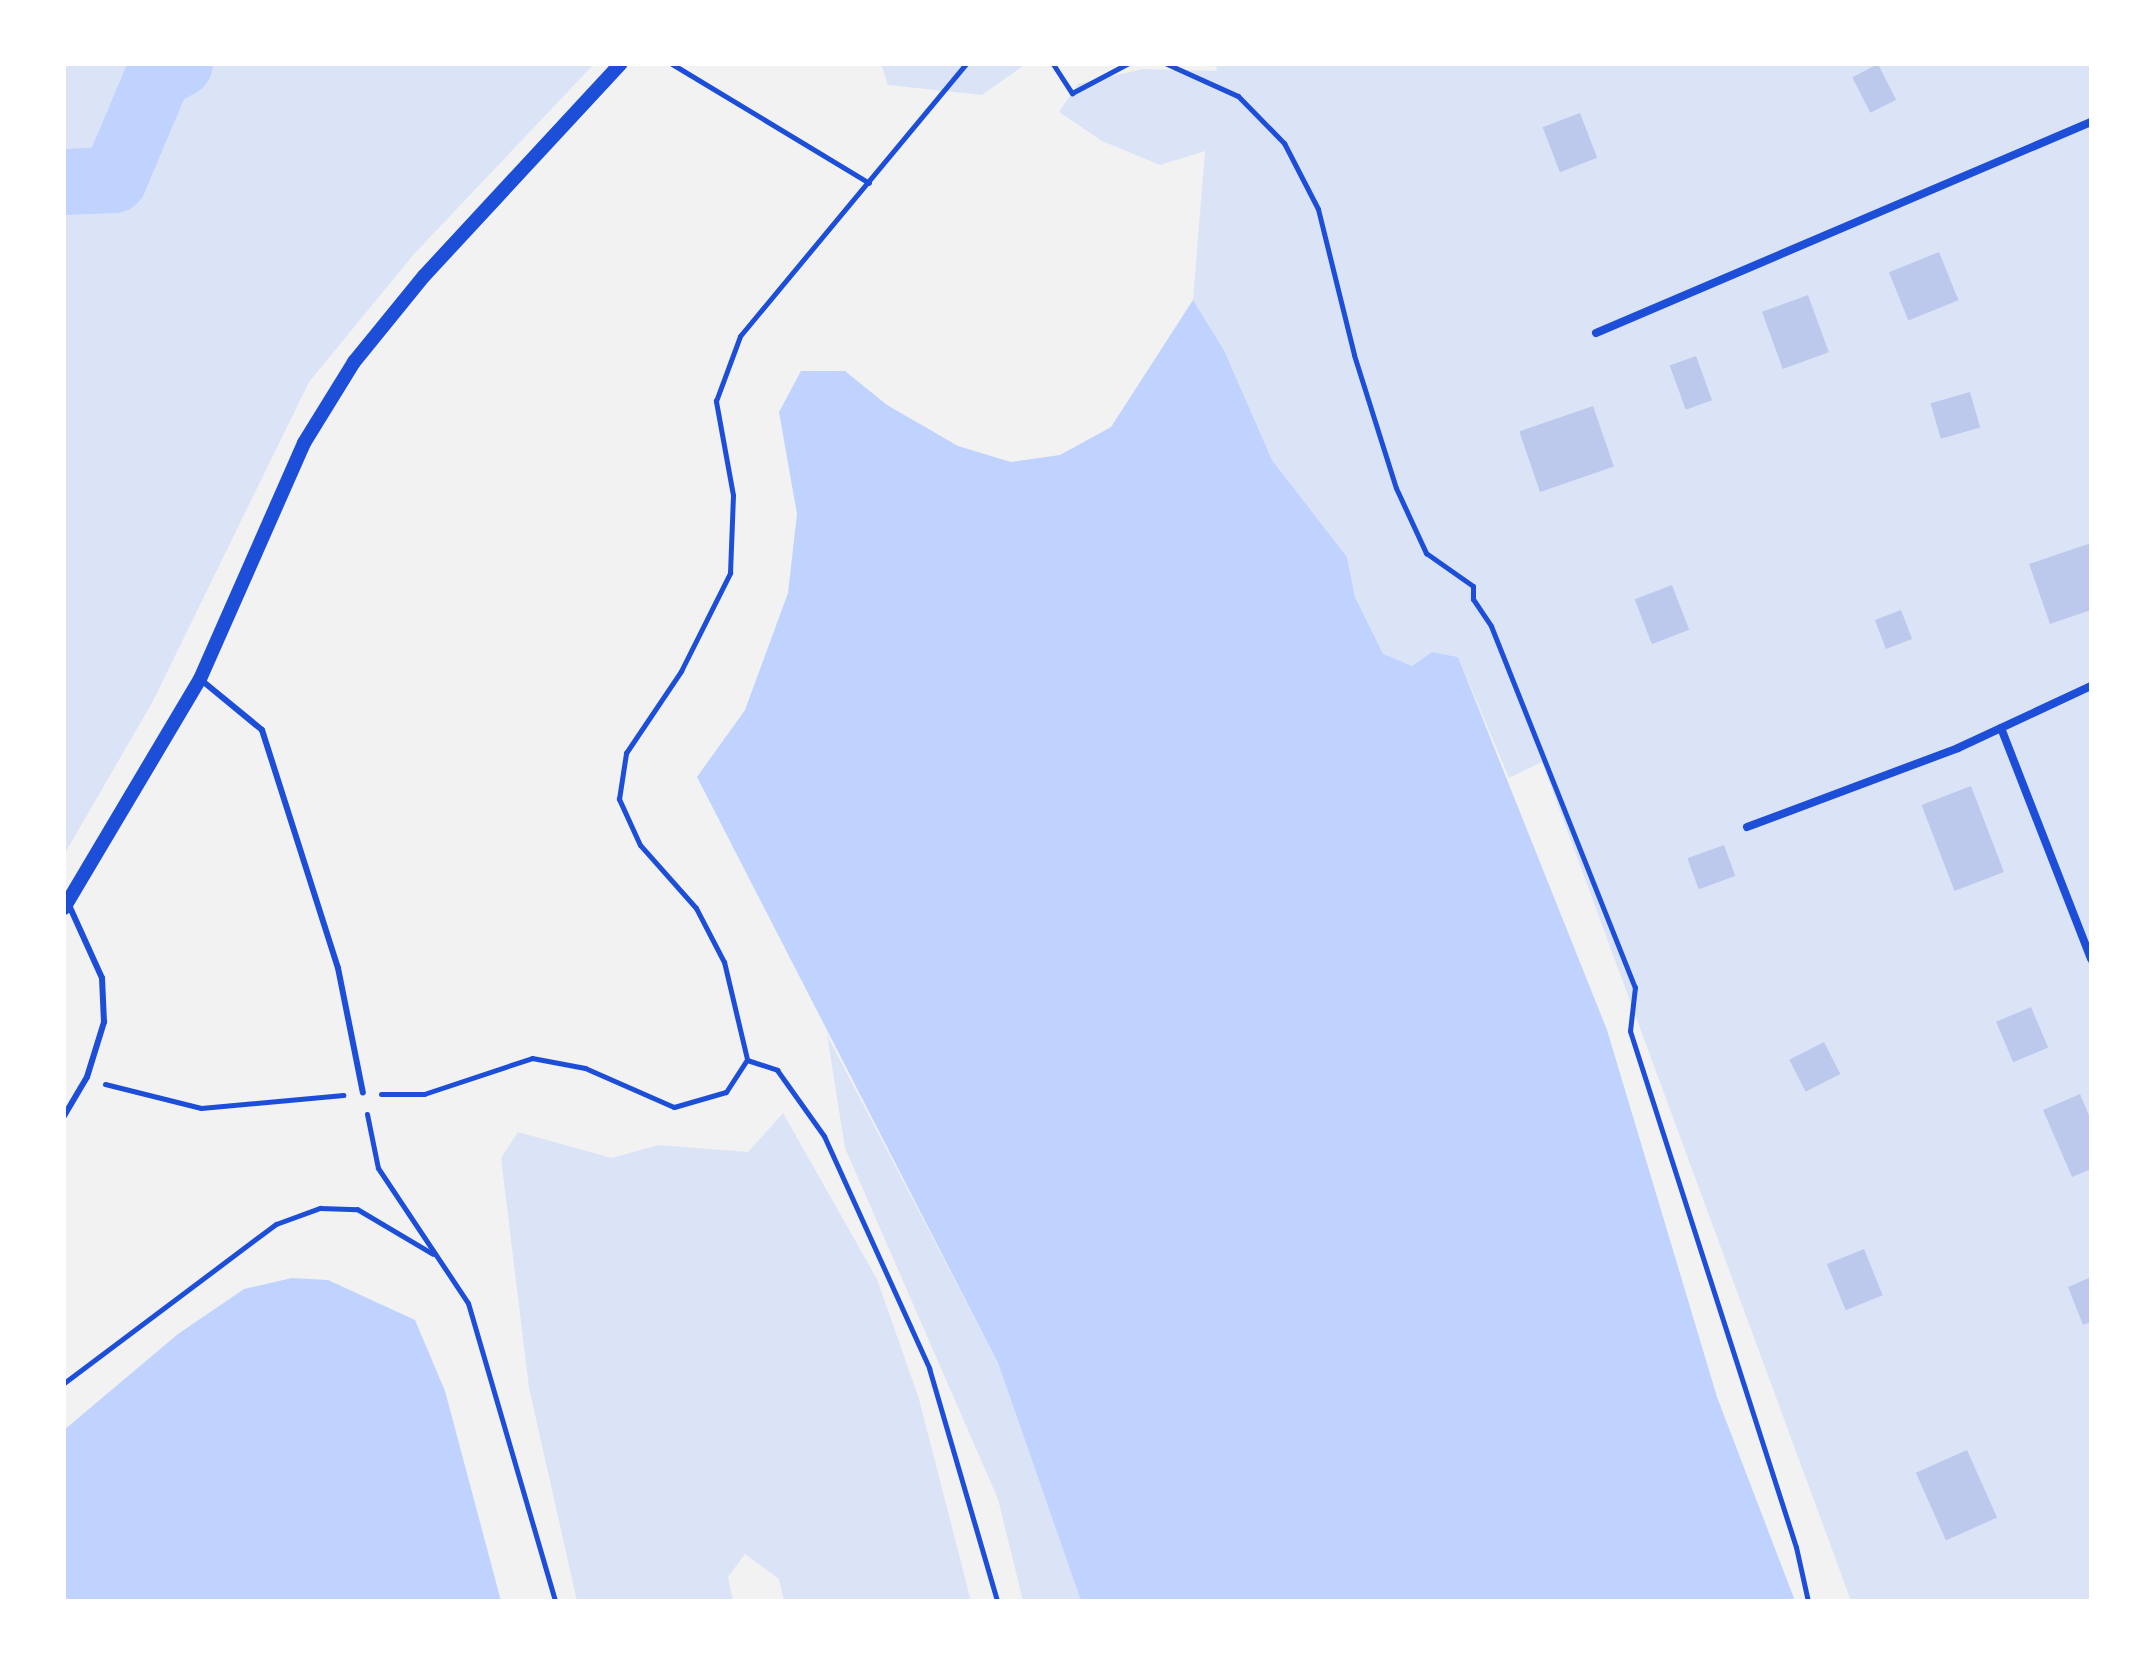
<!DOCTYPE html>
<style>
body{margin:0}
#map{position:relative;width:2155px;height:1665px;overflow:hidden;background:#f2f2f2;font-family:Raleway,sans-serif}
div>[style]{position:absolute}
.green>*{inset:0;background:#dbe4f7}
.water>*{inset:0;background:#bfd3fe}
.river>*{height:66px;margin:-33px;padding:0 33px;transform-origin:33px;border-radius:33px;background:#bfd3fe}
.building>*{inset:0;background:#bdc9ec;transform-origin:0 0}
.path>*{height:5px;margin:-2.5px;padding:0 2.5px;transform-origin:2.5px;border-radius:2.5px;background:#1d4ed8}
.service>*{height:6px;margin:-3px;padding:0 3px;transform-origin:3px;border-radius:3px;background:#1d4ed8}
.minor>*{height:8px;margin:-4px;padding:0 4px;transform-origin:4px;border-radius:4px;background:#1d4ed8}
.tertiary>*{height:14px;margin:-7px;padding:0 7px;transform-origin:7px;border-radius:7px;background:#1d4ed8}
span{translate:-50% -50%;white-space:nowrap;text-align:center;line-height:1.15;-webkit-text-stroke:8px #fff;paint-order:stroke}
.frame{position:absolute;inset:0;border:66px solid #fff;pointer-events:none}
</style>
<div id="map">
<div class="green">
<i style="clip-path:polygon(64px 64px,594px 64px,414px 254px,309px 382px,153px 701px,64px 855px)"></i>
<i style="clip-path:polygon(881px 64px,1026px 64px,982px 95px,888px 85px)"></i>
<i style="clip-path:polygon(1216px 64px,2091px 64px,2091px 1601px,1851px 1601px,1542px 762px,1509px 778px,1458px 657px,1432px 652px,1412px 666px,1383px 655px,1355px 597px,1347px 557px,1272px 460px,1224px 350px,1193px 300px,1205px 151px,1160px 165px,1102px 141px,1059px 112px,1078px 84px,1143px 69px,1217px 71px)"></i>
<i style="clip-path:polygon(827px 1035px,998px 1363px,1081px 1601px,1023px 1601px,998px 1499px,845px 1148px)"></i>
<i style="clip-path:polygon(783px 1113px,877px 1279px,919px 1399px,971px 1601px,784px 1601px,779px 1579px,745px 1554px,728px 1577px,733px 1601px,577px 1601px,529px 1388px,501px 1158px,518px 1132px,612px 1158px,658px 1145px,748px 1152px)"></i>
</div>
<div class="water">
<i style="clip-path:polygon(1193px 300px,1224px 350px,1272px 460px,1347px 557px,1355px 597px,1383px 654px,1412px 666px,1432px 652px,1458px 657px,1607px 1030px,1717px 1397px,1795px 1601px,1081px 1601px,998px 1363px,697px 777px,745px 710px,788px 593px,797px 514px,779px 412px,801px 371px,845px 371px,887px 405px,958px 446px,1011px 462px,1060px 455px,1111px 427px)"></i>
<i style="clip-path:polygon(292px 1278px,328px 1280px,415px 1320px,445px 1391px,501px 1601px,64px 1601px,64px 1430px,178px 1334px,244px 1289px)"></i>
</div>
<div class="river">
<i style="left:64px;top:182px;width:50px;rotate:-2.3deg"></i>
<i style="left:114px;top:180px;width:113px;rotate:-67.1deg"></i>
<i style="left:158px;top:76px;width:25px;rotate:-29deg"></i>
</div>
<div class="building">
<i style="left:1878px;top:64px;width:40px;height:29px;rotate:63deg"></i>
<i style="left:1580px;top:113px;width:48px;height:40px;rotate:69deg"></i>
<i style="left:1939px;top:252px;width:52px;height:54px;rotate:68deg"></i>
<i style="left:1808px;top:295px;width:61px;height:49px;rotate:70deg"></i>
<i style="left:1696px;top:356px;width:47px;height:28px;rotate:70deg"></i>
<i style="left:1970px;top:392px;width:37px;height:41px;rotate:74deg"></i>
<i style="left:1593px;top:406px;width:64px;height:78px;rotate:71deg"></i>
<i style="clip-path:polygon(2091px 543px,2091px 610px,2050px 624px,2029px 564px)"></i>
<i style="left:1672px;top:585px;width:48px;height:40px;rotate:69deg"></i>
<i style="left:1901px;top:610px;width:31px;height:28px;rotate:69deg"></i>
<i style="left:1971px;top:786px;width:92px;height:53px;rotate:69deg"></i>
<i style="left:1724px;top:845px;width:33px;height:39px;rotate:70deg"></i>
<i style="left:2031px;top:1007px;width:44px;height:38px;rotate:67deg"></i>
<i style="left:1824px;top:1042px;width:36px;height:39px;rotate:63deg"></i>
<i style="clip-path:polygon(2080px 1094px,2091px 1120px,2091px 1169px,2072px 1177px,2043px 1110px)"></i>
<i style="left:1864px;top:1249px;width:50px;height:40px;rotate:68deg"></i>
<i style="clip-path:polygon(2091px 1277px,2091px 1322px,2083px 1325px,2068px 1287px)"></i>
<i style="left:1967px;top:1450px;width:74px;height:56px;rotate:66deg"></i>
</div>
<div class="path">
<i style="left:672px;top:64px;width:230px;rotate:31.1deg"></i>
<i style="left:1053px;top:64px;width:35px;rotate:57deg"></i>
<i style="left:1072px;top:93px;width:62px;rotate:-27.8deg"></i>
<i style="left:1167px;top:64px;width:78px;rotate:24.3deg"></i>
<i style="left:1238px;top:96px;width:66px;rotate:45.6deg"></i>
<i style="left:1284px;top:143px;width:74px;rotate:62.7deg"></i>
<i style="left:1318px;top:209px;width:150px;rotate:76.1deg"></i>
<i style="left:1354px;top:355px;width:139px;rotate:72.5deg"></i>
<i style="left:1396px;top:488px;width:72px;rotate:65.2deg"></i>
<i style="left:1426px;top:553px;width:57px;rotate:35.1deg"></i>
<i style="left:1473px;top:586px;width:13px;rotate:90deg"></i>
<i style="left:1473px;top:599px;width:32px;rotate:56deg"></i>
<i style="left:1491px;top:626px;width:389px;rotate:68.3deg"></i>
<i style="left:1635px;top:987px;width:44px;rotate:96.5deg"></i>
<i style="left:1630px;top:1031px;width:542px;rotate:72.17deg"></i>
<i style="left:1796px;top:1547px;width:55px;rotate:77.5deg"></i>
<i style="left:747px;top:1059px;width:100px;rotate:-103.3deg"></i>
<i style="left:724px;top:962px;width:61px;rotate:-117.4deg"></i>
<i style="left:696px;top:908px;width:84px;rotate:-131.6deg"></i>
<i style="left:640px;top:845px;width:51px;rotate:-114.5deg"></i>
<i style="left:619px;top:799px;width:47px;rotate:-81.3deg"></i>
<i style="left:626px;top:753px;width:99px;rotate:-56.1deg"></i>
<i style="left:681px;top:671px;width:110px;rotate:-63.4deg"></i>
<i style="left:730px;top:573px;width:78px;rotate:-87.8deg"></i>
<i style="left:733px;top:495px;width:96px;rotate:-100.3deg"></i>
<i style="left:716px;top:401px;width:69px;rotate:-69.7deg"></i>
<i style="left:740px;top:336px;width:354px;rotate:-50.3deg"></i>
<i style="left:105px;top:1084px;width:99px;rotate:14deg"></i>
<i style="left:201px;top:1108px;width:143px;rotate:-5.2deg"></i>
<i style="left:381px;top:1094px;width:43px"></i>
<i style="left:424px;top:1094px;width:114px;rotate:-18.4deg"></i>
<i style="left:532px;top:1058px;width:54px;rotate:10.7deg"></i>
<i style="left:585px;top:1068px;width:97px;rotate:23.7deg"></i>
<i style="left:674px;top:1107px;width:54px;rotate:-16.1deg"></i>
<i style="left:726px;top:1092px;width:38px;rotate:-57deg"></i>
<i style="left:747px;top:1060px;width:32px;rotate:18deg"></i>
<i style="left:777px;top:1070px;width:81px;rotate:54.5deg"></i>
<i style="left:824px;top:1136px;width:255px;rotate:65.6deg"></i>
<i style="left:929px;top:1368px;width:243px;rotate:73.7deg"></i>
<i style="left:367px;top:1114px;width:55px;rotate:78.5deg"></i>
<i style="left:378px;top:1168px;width:162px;rotate:56.3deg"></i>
<i style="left:468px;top:1303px;width:310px;rotate:73.7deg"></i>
<i style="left:64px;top:1383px;width:265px;rotate:-36.9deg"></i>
<i style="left:276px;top:1224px;width:47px;rotate:-20deg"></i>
<i style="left:320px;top:1208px;width:37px;rotate:2deg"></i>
<i style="left:357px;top:1209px;width:88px;rotate:30.6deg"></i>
</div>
<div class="service">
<i style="left:200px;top:679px;width:80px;rotate:39.4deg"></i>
<i style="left:262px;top:730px;width:250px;rotate:72.3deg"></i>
<i style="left:338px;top:968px;width:127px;rotate:78.7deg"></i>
<i style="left:64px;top:1116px;width:45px;rotate:-59.5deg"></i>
<i style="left:87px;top:1077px;width:58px;rotate:-72.8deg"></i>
<i style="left:104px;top:1022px;width:44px;rotate:-92.6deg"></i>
<i style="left:102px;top:978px;width:82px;rotate:-114.4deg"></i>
</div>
<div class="minor">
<i style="left:1596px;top:333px;width:538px;rotate:-23.09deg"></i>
<i style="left:2001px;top:728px;width:248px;rotate:68.7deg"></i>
<i style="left:1747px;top:827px;width:225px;rotate:-20.5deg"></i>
<i style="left:1958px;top:748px;width:147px;rotate:-25deg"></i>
</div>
<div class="tertiary">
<i style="left:64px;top:908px;width:266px;rotate:-59.3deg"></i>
<i style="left:200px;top:679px;width:258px;rotate:-66.2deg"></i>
<i style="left:304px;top:443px;width:95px;rotate:-58.3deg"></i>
<i style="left:354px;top:362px;width:111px;rotate:-50.9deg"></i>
<i style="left:424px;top:276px;width:289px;rotate:-47.2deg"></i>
</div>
<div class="frame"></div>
</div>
